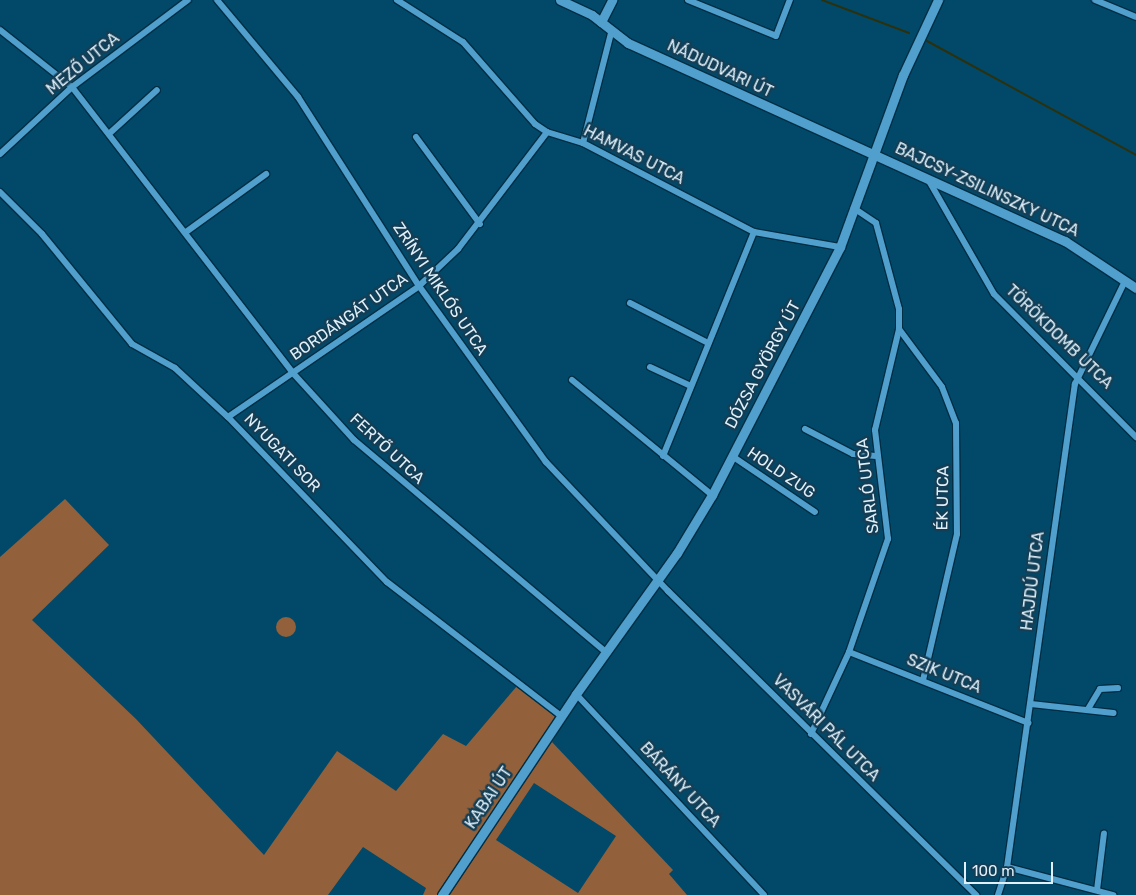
<!DOCTYPE html>
<meta charset="utf-8">
<style>
body{margin:0}
#map{position:relative;width:1136px;height:895px;overflow:hidden;background:#024969;font-family:Rubik,sans-serif}
div>[style]{position:absolute}
.green>*{inset:0;background:#92603a}
.round{border-radius:50%}
.stream>*{height:2px;margin:-1px;padding:0 1px;transform-origin:1px;border-radius:1px;background:#2c310d}
.roads{filter:drop-shadow(1px 0 #002e44) drop-shadow(-1px 0 #002e44) drop-shadow(0 1px #002e44) drop-shadow(0 -1px #002e44)}
.street>*{height:6px;margin:-3px;padding:0 3px;transform-origin:3px;border-radius:3px;background:#509fcd}
.secondary>*{height:9px;margin:-4.5px;padding:0 4.5px;transform-origin:4.5px;border-radius:4.5px;background:#509fcd}
span{translate:-50% -50%;white-space:nowrap;text-align:center;line-height:1.15;-webkit-text-stroke:5px #133e55;paint-order:stroke}
.street-label{font-size:16px;color:#e1f0f9}
.scale{position:absolute;left:964px;top:862px;width:89px;height:22px;box-sizing:border-box;border:2px solid #e1f0f9;border-top:0;padding-left:6px;font-size:15px;line-height:18px;white-space:nowrap;color:#e1f0f9;-webkit-text-stroke:4px #133e55;paint-order:stroke}
</style>
<div id="map">
<div class="green">
<i style="clip-path:polygon(evenodd,65px 499px,109px 545px,32px 620px,136px 719px,264px 855px,337px 751px,396px 791px,443px 734px,466px 746px,517px 686px,563px 723px,552px 742px,673px 870px,669px 874px,687px 895px,423px 895px,426px 888px,363px 847px,328px 895px,0 895px,0 557px,65px 499px,534px 783px,616px 836px,578px 893px,496px 840px,534px 783px)"></i>
<i class="round" style="left:276px;top:617px;width:20px;height:20px"></i>
</div>
<div class="stream">
<i style="left:822px;top:0;width:93px;rotate:20.8deg"></i>
<i style="left:927px;top:41px;width:238px;rotate:28.6deg"></i>
</div>
<div class="roads">
<div class="street">
<i style="left:217px;top:0;width:126px;rotate:50.1deg"></i>
<i style="left:298px;top:97px;width:224px;rotate:57.4deg"></i>
<i style="left:419px;top:286px;width:217px;rotate:54.2deg"></i>
<i style="left:546px;top:462px;width:178px;rotate:46.6deg"></i>
<i style="left:668px;top:591px;width:433px;rotate:44.6deg"></i>
<i style="left:397px;top:0;width:78px;rotate:32.5deg"></i>
<i style="left:463px;top:42px;width:109px;rotate:48.7deg"></i>
<i style="left:535px;top:124px;width:14px;rotate:34deg"></i>
<i style="left:547px;top:132px;width:38px;rotate:17deg"></i>
<i style="left:583px;top:143px;width:193px;rotate:27.5deg"></i>
<i style="left:754px;top:232px;width:87px;rotate:9.9deg"></i>
<i style="left:688px;top:0;width:95px;rotate:22.2deg"></i>
<i style="left:776px;top:36px;width:39px;rotate:-69deg"></i>
<i style="left:1095px;top:0;width:44px;rotate:22.5deg"></i>
<i style="left:0;top:30px;width:92px;rotate:38.4deg"></i>
<i style="left:72px;top:87px;width:360px;rotate:52.3deg"></i>
<i style="left:292px;top:372px;width:92px;rotate:47.6deg"></i>
<i style="left:354px;top:440px;width:329px;rotate:40.1deg"></i>
<i style="left:111px;top:132px;width:62px;rotate:-42.4deg"></i>
<i style="left:416px;top:137px;width:108px;rotate:53.7deg"></i>
<i style="left:583px;top:143px;width:114px;rotate:-75.7deg"></i>
<i style="left:0;top:154px;width:98px;rotate:-42.9deg"></i>
<i style="left:72px;top:87px;width:145px;rotate:-36.9deg"></i>
<i style="left:929px;top:181px;width:130px;rotate:60.1deg"></i>
<i style="left:994px;top:294px;width:202px;rotate:45.2deg"></i>
<i style="left:0;top:192px;width:59px;rotate:45deg"></i>
<i style="left:42px;top:234px;width:142px;rotate:50.7deg"></i>
<i style="left:132px;top:344px;width:49px;rotate:29.2deg"></i>
<i style="left:175px;top:368px;width:72px;rotate:42.8deg"></i>
<i style="left:228px;top:417px;width:229px;rotate:46.1deg"></i>
<i style="left:387px;top:582px;width:220px;rotate:37.6deg"></i>
<i style="left:186px;top:232px;width:99px;rotate:-35.9deg"></i>
<i style="left:630px;top:303px;width:88px;rotate:27.1deg"></i>
<i style="left:899px;top:329px;width:72px;rotate:53.4deg"></i>
<i style="left:942px;top:387px;width:39px;rotate:69deg"></i>
<i style="left:956px;top:423px;width:111px;rotate:89.5deg"></i>
<i style="left:957px;top:534px;width:150px;rotate:103.1deg"></i>
<i style="left:650px;top:367px;width:45px;rotate:24.9deg"></i>
<i style="left:572px;top:380px;width:181px;rotate:39.4deg"></i>
<i style="left:228px;top:417px;width:232px;rotate:-34.4deg"></i>
<i style="left:419px;top:286px;width:54px;rotate:-43.5deg"></i>
<i style="left:458px;top:249px;width:147px;rotate:-52.7deg"></i>
<i style="left:805px;top:429px;width:54px;rotate:27.5deg"></i>
<i style="left:853px;top:454px;width:23px;rotate:5deg"></i>
<i style="left:663px;top:456px;width:242px;rotate:-67.9deg"></i>
<i style="left:732px;top:456px;width:100px;rotate:34deg"></i>
<i style="left:849px;top:652px;width:193px;rotate:21.6deg"></i>
<i style="left:576px;top:694px;width:275px;rotate:46.9deg"></i>
<i style="left:1031px;top:704px;width:83px;rotate:6.2deg"></i>
<i style="left:1088px;top:709px;width:23px;rotate:-59deg"></i>
<i style="left:1100px;top:689px;width:18px;rotate:-3deg"></i>
<i style="left:811px;top:734px;width:90px;rotate:-65.1deg"></i>
<i style="left:849px;top:652px;width:120px;rotate:-71deg"></i>
<i style="left:888px;top:539px;width:110px;rotate:-96.8deg"></i>
<i style="left:875px;top:430px;width:104px;rotate:-76.6deg"></i>
<i style="left:899px;top:329px;width:20px;rotate:-90deg"></i>
<i style="left:899px;top:309px;width:89px;rotate:-105deg"></i>
<i style="left:876px;top:223px;width:27px;rotate:-146deg"></i>
<i style="left:1007px;top:867px;width:110px;rotate:14.8deg"></i>
<i style="left:1097px;top:890px;width:57px;rotate:-83deg"></i>
<i style="left:998px;top:895px;width:29px;rotate:-72deg"></i>
<i style="left:1007px;top:867px;width:488px;rotate:-82deg"></i>
<i style="left:1075px;top:384px;width:114px;rotate:-64.1deg"></i>
</div>
<div class="secondary">
<i style="left:560px;top:0;width:35px;rotate:25deg"></i>
<i style="left:592px;top:15px;width:46px;rotate:37.9deg"></i>
<i style="left:628px;top:43px;width:480px;rotate:24.4deg"></i>
<i style="left:1065px;top:241px;width:85px;rotate:33.5deg"></i>
<i style="left:601px;top:22px;width:25px;rotate:-63deg"></i>
<i style="left:442px;top:895px;width:242px;rotate:-56.3deg"></i>
<i style="left:576px;top:694px;width:173px;rotate:-54.4deg"></i>
<i style="left:677px;top:553px;width:68px;rotate:-58.9deg"></i>
<i style="left:712px;top:495px;width:279px;rotate:-62.7deg"></i>
<i style="left:840px;top:247px;width:183px;rotate:-69.9deg"></i>
<i style="left:903px;top:75px;width:83px;rotate:-65deg"></i>
</div>
</div>
<div class="street-label">
<span style="left:83px;top:64px;rotate:-39deg">MEZŐ UTCA</span>
<span style="left:720px;top:69px;rotate:25deg">NÁDUDVARI ÚT</span>
<span style="left:634px;top:155px;rotate:27deg">HAMVAS UTCA</span>
<span style="left:987px;top:190px;rotate:25deg">BAJCSY-ZSILINSZKY UTCA</span>
<span style="left:440px;top:289px;rotate:56deg">ZRÍNYI MIKLÓS UTCA</span>
<span style="left:349px;top:317px;rotate:-35deg">BORDÁNGÁT UTCA</span>
<span style="left:1059px;top:337px;rotate:44deg">TÖRÖKDOMB UTCA</span>
<span style="left:763px;top:365px;rotate:-62deg">DÓZSA GYÖRGY ÚT</span>
<span style="left:387px;top:449px;rotate:43deg">FERTŐ UTCA</span>
<span style="left:282px;top:453px;rotate:46deg">NYUGATI SOR</span>
<span style="left:781px;top:473px;rotate:34deg">HOLD ZUG</span>
<span style="left:868px;top:486px;rotate:-97deg">SARLÓ UTCA</span>
<span style="left:943px;top:498px;rotate:-89deg">ÉK UTCA</span>
<span style="left:1033px;top:581px;rotate:-83deg">HAJDÚ UTCA</span>
<span style="left:944px;top:674px;rotate:22deg">SZIK UTCA</span>
<span style="left:826px;top:728px;rotate:45deg">VASVÁRI PÁL UTCA</span>
<span style="left:680px;top:785px;rotate:47deg">BÁRÁNY UTCA</span>
<span style="left:489px;top:798px;rotate:-56deg">KABAI ÚT</span>
</div>
<div class="scale">100 m</div>
</div>
